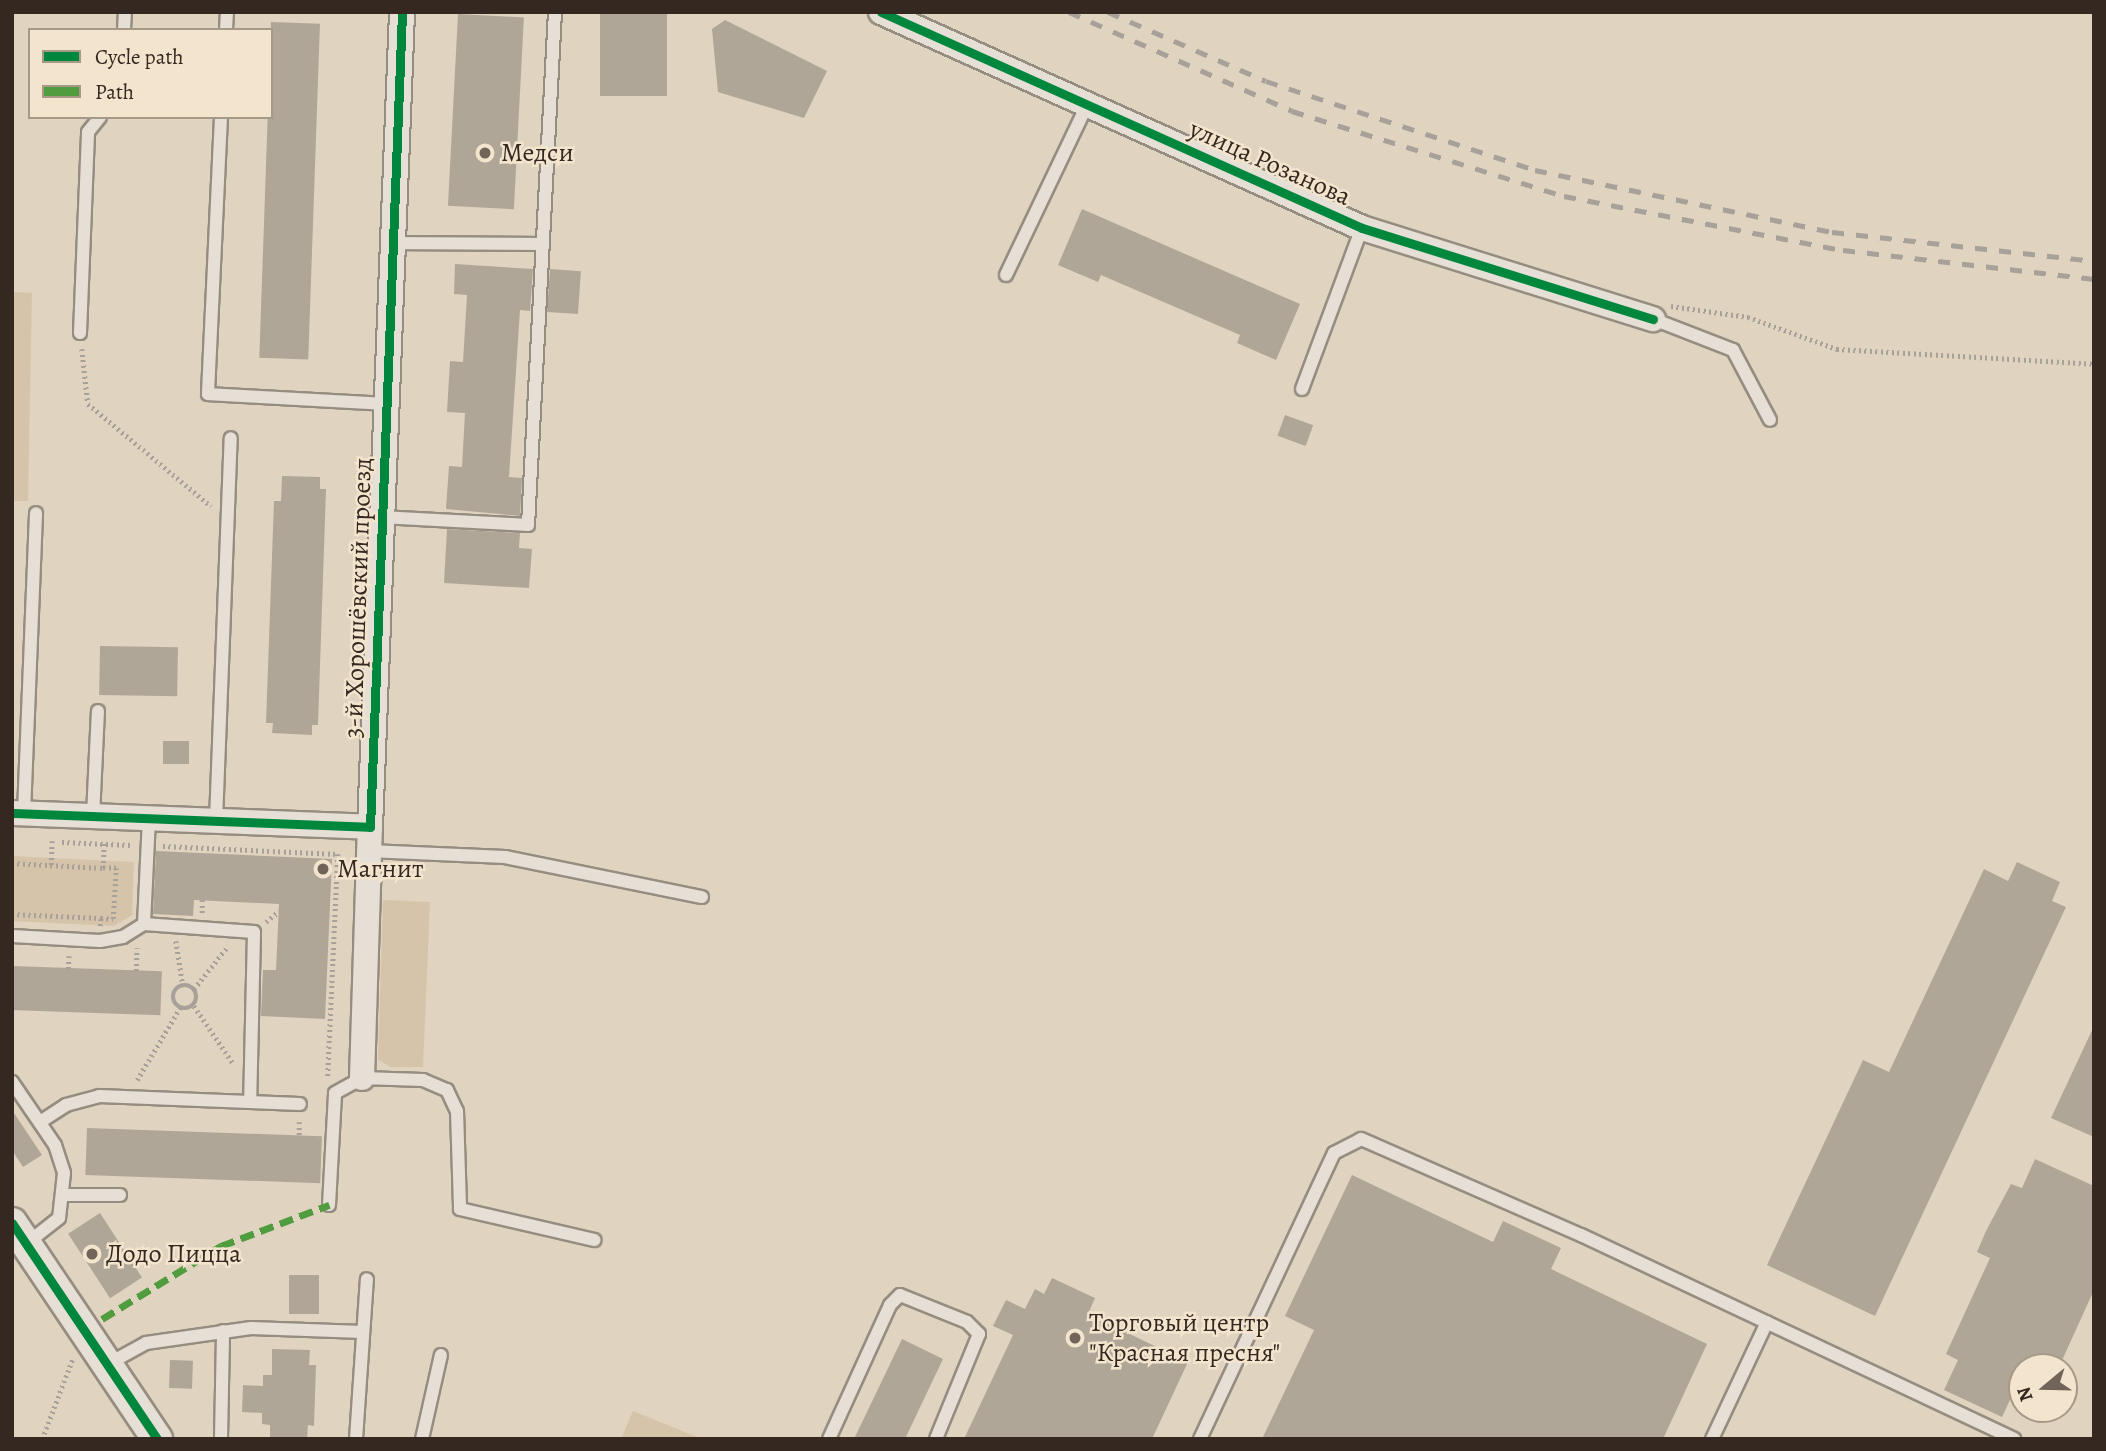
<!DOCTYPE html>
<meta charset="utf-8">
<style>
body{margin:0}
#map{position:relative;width:2106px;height:1451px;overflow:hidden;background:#e0d3bf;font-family:Alegreya,serif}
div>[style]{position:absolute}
.green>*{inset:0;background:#d6c4aa}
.building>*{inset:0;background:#b0a698;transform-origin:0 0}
.path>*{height:4.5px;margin-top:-2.25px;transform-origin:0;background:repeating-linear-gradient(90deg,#a7a199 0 2px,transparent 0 5.5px)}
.path>.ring{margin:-2.25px;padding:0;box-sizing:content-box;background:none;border:4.5px solid #a7a199;border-radius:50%}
.roads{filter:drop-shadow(2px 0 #968d81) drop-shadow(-2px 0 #968d81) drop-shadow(0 2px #968d81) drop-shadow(0 -2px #968d81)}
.service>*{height:12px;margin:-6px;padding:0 6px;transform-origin:6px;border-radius:6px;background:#e6dfd5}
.minor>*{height:24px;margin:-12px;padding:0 12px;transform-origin:12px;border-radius:12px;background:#e6dfd5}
.tertiary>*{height:30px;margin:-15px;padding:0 15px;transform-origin:15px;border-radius:15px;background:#e6dfd5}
.rail>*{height:5px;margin-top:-2.5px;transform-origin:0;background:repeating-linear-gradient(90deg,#a7a199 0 12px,transparent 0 24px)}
.quiet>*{height:7px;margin-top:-3.5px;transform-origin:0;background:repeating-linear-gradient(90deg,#519c3f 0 14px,transparent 0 21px)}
.cycleway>*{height:9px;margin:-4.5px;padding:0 4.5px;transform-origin:4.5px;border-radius:4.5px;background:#00873e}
.dots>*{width:19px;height:19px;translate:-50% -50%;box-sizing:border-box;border:4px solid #f3e4cd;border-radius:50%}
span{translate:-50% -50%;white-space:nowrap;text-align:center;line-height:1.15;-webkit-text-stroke:5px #f3e4cd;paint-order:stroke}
.poi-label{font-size:26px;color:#352821}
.left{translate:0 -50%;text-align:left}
.street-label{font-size:26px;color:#352821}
.frame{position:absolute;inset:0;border:14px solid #352821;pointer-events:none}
.legend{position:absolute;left:28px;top:28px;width:245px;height:91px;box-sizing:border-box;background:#f3e4cd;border:2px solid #a79988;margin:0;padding:9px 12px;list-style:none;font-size:21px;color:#352821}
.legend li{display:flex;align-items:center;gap:14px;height:35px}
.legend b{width:35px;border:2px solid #a79988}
.north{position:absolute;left:2008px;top:1353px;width:70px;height:70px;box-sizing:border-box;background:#f3e4cd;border:2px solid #a79988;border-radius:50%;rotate:251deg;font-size:19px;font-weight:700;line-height:28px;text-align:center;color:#352821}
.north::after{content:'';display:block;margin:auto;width:24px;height:32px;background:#716458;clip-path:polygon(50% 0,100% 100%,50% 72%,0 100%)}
</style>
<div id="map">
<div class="green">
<i style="clip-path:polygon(12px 292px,32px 293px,28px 501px,12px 501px)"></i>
<i style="clip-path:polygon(12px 856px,134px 862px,132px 915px,114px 926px,12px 921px)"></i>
<i style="clip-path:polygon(383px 900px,430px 902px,423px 1067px,391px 1067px,378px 1060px)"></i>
<i style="clip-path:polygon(633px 1411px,702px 1439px,621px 1439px)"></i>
</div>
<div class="building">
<i style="left:600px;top:12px;width:67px;height:84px"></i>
<i style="left:458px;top:14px;width:66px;height:192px;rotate:3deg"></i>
<i style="clip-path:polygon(725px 20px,827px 71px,804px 118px,718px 92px,712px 29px)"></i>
<i style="left:271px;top:22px;width:49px;height:336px;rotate:2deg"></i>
<i style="clip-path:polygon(1082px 209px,1300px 304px,1276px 360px,1237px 343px,1240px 335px,1101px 275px,1098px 282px,1058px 265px)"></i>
<i style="clip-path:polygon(455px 264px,533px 269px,530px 311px,520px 310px,509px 477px,522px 478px,520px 516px,446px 509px,449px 466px,462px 467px,465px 413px,447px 412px,450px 361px,463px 362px,467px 295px,454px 294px)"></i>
<i style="left:550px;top:269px;width:31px;height:43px;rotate:4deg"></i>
<i style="left:1285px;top:415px;width:30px;height:22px;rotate:20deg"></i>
<i style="clip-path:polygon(282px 476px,320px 477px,320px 489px,326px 489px,318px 725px,312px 725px,312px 735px,272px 733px,273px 723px,266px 723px,274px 501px,281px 501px)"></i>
<i style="clip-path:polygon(447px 529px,520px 533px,519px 548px,532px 549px,529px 588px,444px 583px)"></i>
<i style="left:100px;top:646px;width:78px;height:49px;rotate:1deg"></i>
<i style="left:163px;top:741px;width:26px;height:23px"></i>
<i style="clip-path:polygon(156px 851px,332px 859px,325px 1019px,261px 1016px,263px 970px,276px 970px,279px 904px,194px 900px,193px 916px,153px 914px)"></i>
<i style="clip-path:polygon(2017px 862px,2060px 882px,2052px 901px,2066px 907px,1875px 1316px,1767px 1265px,1863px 1060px,1889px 1072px,1984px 869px,2008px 881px)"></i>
<i style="left:12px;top:966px;width:150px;height:44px;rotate:2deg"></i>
<i style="clip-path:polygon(2094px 1026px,2094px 1137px,2051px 1118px)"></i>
<i style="clip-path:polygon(12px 1110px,42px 1155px,23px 1167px,12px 1150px)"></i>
<i style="left:87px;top:1128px;width:235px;height:47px;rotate:2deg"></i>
<i style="clip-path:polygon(2035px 1159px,2094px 1186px,2094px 1290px,2059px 1367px,2022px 1367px,2022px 1390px,2016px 1387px,2002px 1417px,1944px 1390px,1958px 1360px,1946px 1354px,1990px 1258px,1977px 1252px,1986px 1231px,2011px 1184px,2022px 1188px)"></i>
<i style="clip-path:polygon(1352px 1175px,1493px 1242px,1503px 1221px,1561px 1248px,1551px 1269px,1707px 1344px,1663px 1439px,1262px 1439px,1314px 1330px,1285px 1316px)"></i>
<i style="left:100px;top:1213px;width:77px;height:38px;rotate:57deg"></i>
<i style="left:289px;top:1275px;width:30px;height:39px"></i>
<i style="clip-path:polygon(1052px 1278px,1095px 1298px,1088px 1314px,1188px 1362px,1152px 1439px,964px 1439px,1013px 1335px,993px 1326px,1006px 1300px,1025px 1309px,1035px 1289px,1044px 1294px)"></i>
<i style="clip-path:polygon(902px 1339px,943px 1359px,905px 1439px,854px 1439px)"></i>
<i style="clip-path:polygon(272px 1349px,310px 1350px,309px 1365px,316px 1365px,314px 1426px,308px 1425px,307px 1439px,270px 1439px,270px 1425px,262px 1424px,262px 1413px,242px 1412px,243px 1385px,263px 1386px,263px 1375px,272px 1375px)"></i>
<i style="left:170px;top:1360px;width:23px;height:28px;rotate:2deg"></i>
</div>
<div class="path">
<i style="left:1671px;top:306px;width:78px;rotate:8.1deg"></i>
<i style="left:1748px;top:317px;width:95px;rotate:19.8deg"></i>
<i style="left:1837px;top:349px;width:257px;rotate:3.3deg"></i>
<i style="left:82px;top:349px;width:55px;rotate:83.8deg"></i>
<i style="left:88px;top:404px;width:160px;rotate:39.7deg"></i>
<i style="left:62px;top:842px;width:68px;rotate:2.5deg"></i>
<i style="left:163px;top:846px;width:175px;rotate:2.6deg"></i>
<i style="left:338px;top:854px;width:222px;rotate:92.6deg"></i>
<i style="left:12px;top:863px;width:91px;rotate:3.1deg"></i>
<i style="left:51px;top:865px;width:24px;rotate:-88deg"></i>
<i style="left:202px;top:913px;width:13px;rotate:-90deg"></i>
<i style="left:12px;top:914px;width:89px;rotate:2.6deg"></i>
<i style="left:266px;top:922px;width:17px;rotate:-40deg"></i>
<i style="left:100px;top:926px;width:8px;rotate:-83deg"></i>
<i style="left:101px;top:918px;width:12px;rotate:5deg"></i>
<i style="left:113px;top:919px;width:51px;rotate:-86.6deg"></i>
<i style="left:116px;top:868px;width:13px;rotate:180deg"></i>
<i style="left:103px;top:868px;width:25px;rotate:-88deg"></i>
<i style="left:176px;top:941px;width:45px;rotate:81deg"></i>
<i style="left:68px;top:969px;width:13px;rotate:-86deg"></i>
<i style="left:136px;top:971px;width:23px;rotate:-88deg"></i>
<i class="ring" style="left:173px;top:985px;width:19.5px;height:19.5px"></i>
<i style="left:194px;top:989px;width:55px;rotate:-51.7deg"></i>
<i style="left:194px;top:1006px;width:69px;rotate:55.6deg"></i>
<i style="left:137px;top:1080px;width:84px;rotate:-59.2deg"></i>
<i style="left:299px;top:1135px;width:13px;rotate:-90deg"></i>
<i style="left:42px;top:1439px;width:87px;rotate:-69.1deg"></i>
</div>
<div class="roads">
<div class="service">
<i style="left:124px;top:30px;width:18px;rotate:-87deg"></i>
<i style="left:226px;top:30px;width:18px;rotate:-87deg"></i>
<i style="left:221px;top:117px;width:277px;rotate:92.7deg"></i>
<i style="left:208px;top:394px;width:178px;rotate:3.2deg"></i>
<i style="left:392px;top:243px;width:149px;rotate:0.4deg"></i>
<i style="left:1006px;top:275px;width:191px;rotate:-64.5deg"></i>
<i style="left:1653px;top:319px;width:86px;rotate:21.2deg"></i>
<i style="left:1733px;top:350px;width:79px;rotate:62.1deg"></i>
<i style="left:80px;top:333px;width:201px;rotate:-87.7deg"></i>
<i style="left:88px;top:132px;width:19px;rotate:-51deg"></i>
<i style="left:1302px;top:389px;width:172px;rotate:-69.6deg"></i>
<i style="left:382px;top:517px;width:146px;rotate:3.1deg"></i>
<i style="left:528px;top:525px;width:514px;rotate:-86.99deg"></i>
<i style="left:24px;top:813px;width:300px;rotate:-87.7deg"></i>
<i style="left:93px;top:816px;width:105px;rotate:-87.3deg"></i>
<i style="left:149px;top:818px;width:106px;rotate:92.7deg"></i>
<i style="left:144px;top:924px;width:110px;rotate:4.2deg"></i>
<i style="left:254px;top:932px;width:170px;rotate:91.3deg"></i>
<i style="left:216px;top:821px;width:383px;rotate:-87.8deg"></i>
<i style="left:369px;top:851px;width:136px;rotate:2.5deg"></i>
<i style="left:505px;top:857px;width:201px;rotate:11.5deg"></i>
<i style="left:12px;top:936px;width:88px;rotate:3.3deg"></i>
<i style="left:100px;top:941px;width:23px;rotate:-10deg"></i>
<i style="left:123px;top:937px;width:25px;rotate:-32deg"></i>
<i style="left:12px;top:1082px;width:76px;rotate:55.7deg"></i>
<i style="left:55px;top:1145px;width:29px;rotate:72deg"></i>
<i style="left:64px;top:1173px;width:45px;rotate:96.3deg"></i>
<i style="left:59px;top:1218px;width:42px;rotate:141.8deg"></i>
<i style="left:40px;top:1122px;width:31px;rotate:-33deg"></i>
<i style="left:66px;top:1105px;width:34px;rotate:-15deg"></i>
<i style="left:99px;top:1096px;width:201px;rotate:2.3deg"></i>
<i style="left:65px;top:1195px;width:55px"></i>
<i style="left:329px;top:1205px;width:112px;rotate:-86.9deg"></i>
<i style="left:335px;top:1093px;width:31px;rotate:-29deg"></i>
<i style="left:362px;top:1078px;width:61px;rotate:1.9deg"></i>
<i style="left:423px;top:1080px;width:26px;rotate:23deg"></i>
<i style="left:447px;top:1090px;width:23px;rotate:65deg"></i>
<i style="left:457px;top:1111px;width:98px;rotate:88.2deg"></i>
<i style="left:460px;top:1209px;width:138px;rotate:13deg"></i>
<i style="left:108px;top:1364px;width:43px;rotate:-28.9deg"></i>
<i style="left:146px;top:1343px;width:106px;rotate:-8.1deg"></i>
<i style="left:251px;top:1328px;width:112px;rotate:2deg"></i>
<i style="left:221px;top:1439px;width:108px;rotate:-88.9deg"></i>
<i style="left:356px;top:1439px;width:160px;rotate:-86.1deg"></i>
<i style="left:422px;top:1439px;width:86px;rotate:-77.3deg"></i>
<i style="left:829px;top:1439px;width:147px;rotate:-65.5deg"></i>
<i style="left:890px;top:1305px;width:14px;rotate:-45deg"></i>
<i style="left:900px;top:1295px;width:72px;rotate:21.9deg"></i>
<i style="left:967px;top:1322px;width:17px;rotate:45deg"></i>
<i style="left:979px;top:1334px;width:113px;rotate:112.3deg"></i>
<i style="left:1200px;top:1439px;width:316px;rotate:-64.9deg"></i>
<i style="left:1334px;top:1153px;width:30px;rotate:-27deg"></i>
<i style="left:1361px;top:1139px;width:240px;rotate:23.6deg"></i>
<i style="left:1581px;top:1235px;width:479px;rotate:25.2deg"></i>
<i style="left:1712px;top:1439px;width:129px;rotate:-64.8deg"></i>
</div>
<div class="minor">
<i style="left:881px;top:12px;width:527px;rotate:24.18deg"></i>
<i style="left:1362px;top:228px;width:305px;rotate:17.4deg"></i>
<i style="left:12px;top:813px;width:358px;rotate:2.2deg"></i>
<i style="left:370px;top:827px;width:816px;rotate:-87.75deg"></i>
<i style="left:362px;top:1078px;width:251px;rotate:-88.2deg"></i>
</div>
<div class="tertiary">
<i style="left:12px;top:1223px;width:260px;rotate:56.1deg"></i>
</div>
</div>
<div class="rail">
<i style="left:1069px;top:12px;width:244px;rotate:23.9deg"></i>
<i style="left:1292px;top:111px;width:285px;rotate:17.4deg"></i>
<i style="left:1564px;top:196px;width:284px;rotate:11deg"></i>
<i style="left:1843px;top:250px;width:253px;rotate:6.6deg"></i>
<i style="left:1108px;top:12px;width:172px;rotate:23.6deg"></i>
<i style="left:1266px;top:81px;width:283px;rotate:18.3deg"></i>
<i style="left:1535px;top:170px;width:303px;rotate:11.8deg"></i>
<i style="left:1832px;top:232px;width:264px;rotate:6.3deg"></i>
</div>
<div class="quiet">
<i style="left:102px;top:1319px;width:140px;rotate:-31.5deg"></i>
<i style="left:221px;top:1246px;width:116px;rotate:-20.8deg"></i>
</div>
<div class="cycleway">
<i style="left:881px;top:12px;width:527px;rotate:24.18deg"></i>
<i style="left:1362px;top:228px;width:305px;rotate:17.4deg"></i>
<i style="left:12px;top:813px;width:358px;rotate:2.2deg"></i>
<i style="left:370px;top:827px;width:816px;rotate:-87.75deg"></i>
<i style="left:12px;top:1223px;width:260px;rotate:56.1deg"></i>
</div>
<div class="dots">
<i style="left:485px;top:153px;background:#716458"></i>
<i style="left:323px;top:869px;background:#716458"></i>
<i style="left:92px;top:1254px;background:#716458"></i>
<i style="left:1075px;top:1338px;background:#716458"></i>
</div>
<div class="poi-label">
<span class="left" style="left:501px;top:153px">Медси</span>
<span class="left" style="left:337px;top:869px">Магнит</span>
<span class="left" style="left:106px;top:1254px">Додо Пицца</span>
<span class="left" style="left:1089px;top:1338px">Торговый центр<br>"Красная пресня"</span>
</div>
<div class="street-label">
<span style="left:1270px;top:163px;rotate:24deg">улица Розанова</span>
<span style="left:358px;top:598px;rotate:-88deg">3-й Хорошёвский проезд</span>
</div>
<div class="frame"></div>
<ul class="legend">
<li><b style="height:9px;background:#00873e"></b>Cycle path</li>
<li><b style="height:9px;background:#519c3f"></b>Path</li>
</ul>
<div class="north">N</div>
</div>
